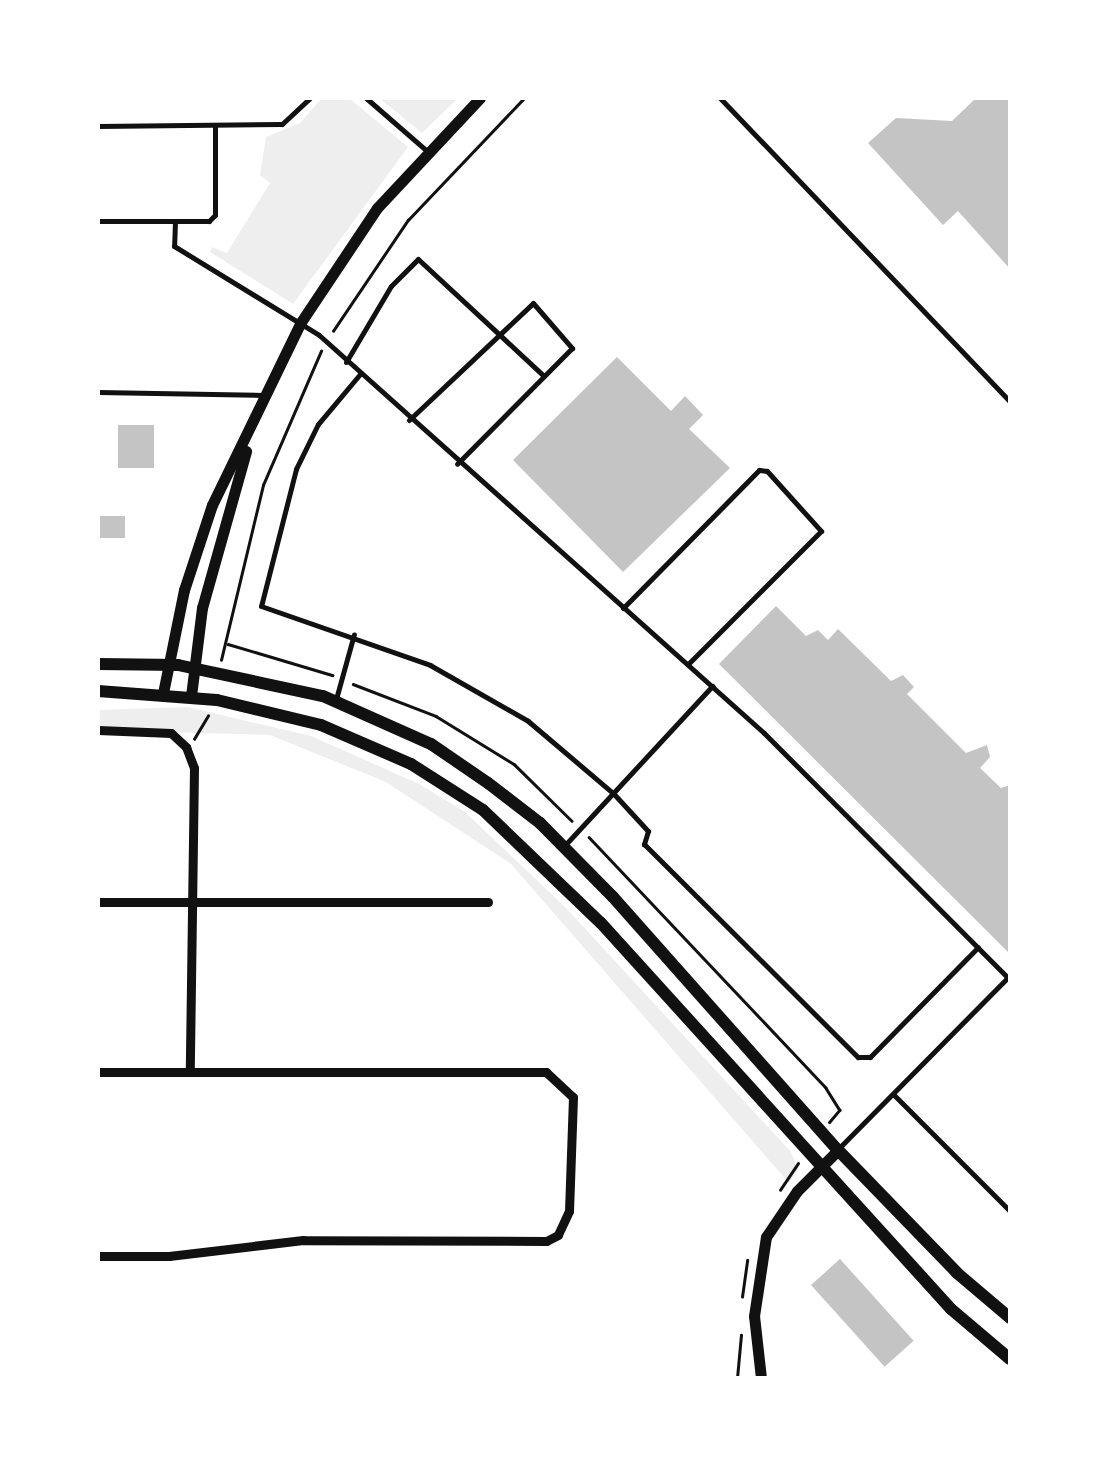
<!DOCTYPE html>
<style>
body{margin:0}
#map{position:relative;width:1108px;height:1476px;overflow:hidden;background:#fff;font-family:Signika,sans-serif}
div>[style]{position:absolute}
.green>*{inset:0;background:#eee}
.building>*{inset:0;background:#c4c4c4;transform-origin:0 0}
.path>*{height:2.5px;margin:-1.25px;padding:0 1.25px;transform-origin:1.25px;border-radius:1.25px;background:#111}
.service>*{height:5px;margin:-2.5px;padding:0 2.5px;transform-origin:2.5px;border-radius:2.5px;background:#111}
.minor>*{height:9px;margin:-4.5px;padding:0 4.5px;transform-origin:4.5px;border-radius:4.5px;background:#111}
.tertiary>*{height:11px;margin:-5.5px;padding:0 5.5px;transform-origin:5.5px;border-radius:5.5px;background:#111}
.secondary>*{height:12px;margin:-6px;padding:0 6px;transform-origin:6px;border-radius:6px;background:#111}
span{translate:-50% -50%;white-space:nowrap;text-align:center;line-height:1.15;-webkit-text-stroke:9px #fff;paint-order:stroke}
.frame{position:absolute;inset:0;border:100px solid #fff;pointer-events:none}
</style>
<div id="map">
<div class="green">
<i style="clip-path:polygon(322px 98px,349px 98px,408px 147px,293px 304px,210px 252px,212px 247px,227px 253px,270px 183px,260px 175px,266px 137px,300px 123px)"></i>
<i style="clip-path:polygon(379px 98px,458px 98px,422px 133px)"></i>
<i style="clip-path:polygon(187px 707px,311px 736px,419px 784px,465px 812px,566px 908px,791px 1152px,798px 1170px,789px 1183px,511px 864px,386px 782px,270px 735px,98px 730px,98px 710px)"></i>
</div>
<div class="building">
<i style="clip-path:polygon(976px 98px,1010px 98px,1010px 269px,958px 211px,943px 225px,868px 143px,896px 118px,952px 121px)"></i>
<i style="clip-path:polygon(617px 357px,671px 411px,685px 396px,703px 415px,689px 429px,730px 468px,623px 572px,513px 460px)"></i>
<i style="left:118px;top:425px;width:36px;height:43px"></i>
<i style="left:98px;top:516px;width:27px;height:22px"></i>
<i style="clip-path:polygon(776px 606px,806px 636px,818px 630px,828px 640px,838px 629px,891px 681px,903px 675px,914px 687px,907px 694px,966px 753px,987px 745px,990px 757px,980px 768px,1001px 788px,1010px 785px,1010px 954px,719px 664px)"></i>
<i style="left:840px;top:1259px;width:110px;height:39px;rotate:48deg"></i>
</div>
<div class="path">
<i style="left:333px;top:331px;width:134px;rotate:-56deg"></i>
<i style="left:408px;top:220px;width:168px;rotate:-46.4deg"></i>
<i style="left:228px;top:644px;width:109px;rotate:16.6deg"></i>
<i style="left:221px;top:660px;width:180px;rotate:-76.5deg"></i>
<i style="left:263px;top:485px;width:146px;rotate:-66.6deg"></i>
<i style="left:353px;top:684px;width:89px;rotate:21.1deg"></i>
<i style="left:436px;top:716px;width:92px;rotate:31.6deg"></i>
<i style="left:514px;top:764px;width:81px;rotate:44.5deg"></i>
<i style="left:194px;top:739px;width:27px;rotate:-59deg"></i>
<i style="left:589px;top:837px;width:345px;rotate:46.6deg"></i>
<i style="left:826px;top:1088px;width:26px;rotate:58deg"></i>
<i style="left:840px;top:1110px;width:16px;rotate:130deg"></i>
<i style="left:780px;top:1190px;width:32px;rotate:-56deg"></i>
<i style="left:742px;top:1297px;width:37px;rotate:-82deg"></i>
<i style="left:737px;top:1378px;width:43px;rotate:-84.7deg"></i>
</div>
<div class="service">
<i style="left:366px;top:98px;width:81px;rotate:41deg"></i>
<i style="left:720px;top:98px;width:419px;rotate:46.3deg"></i>
<i style="left:98px;top:126px;width:184px;rotate:-0.6deg"></i>
<i style="left:282px;top:124px;width:38px;rotate:-43deg"></i>
<i style="left:98px;top:221px;width:77px"></i>
<i style="left:175px;top:221px;width:25px;rotate:92deg"></i>
<i style="left:174px;top:246px;width:170px;rotate:31.5deg"></i>
<i style="left:319px;top:335px;width:597px;rotate:41.81deg"></i>
<i style="left:764px;top:733px;width:349px;rotate:45.1deg"></i>
<i style="left:176px;top:221px;width:33px"></i>
<i style="left:209px;top:221px;width:8px;rotate:-45deg"></i>
<i style="left:215px;top:215px;width:90px;rotate:-90deg"></i>
<i style="left:346px;top:362px;width:88px;rotate:-59.4deg"></i>
<i style="left:391px;top:286px;width:38px;rotate:-45deg"></i>
<i style="left:418px;top:259px;width:172px;rotate:42.9deg"></i>
<i style="left:360px;top:374px;width:65px;rotate:130deg"></i>
<i style="left:318px;top:424px;width:50px;rotate:116.1deg"></i>
<i style="left:296px;top:469px;width:141px;rotate:104.3deg"></i>
<i style="left:261px;top:606px;width:179px;rotate:19.2deg"></i>
<i style="left:430px;top:665px;width:113px;rotate:29.7deg"></i>
<i style="left:528px;top:721px;width:111px;rotate:40.3deg"></i>
<i style="left:613px;top:793px;width:52px;rotate:47.4deg"></i>
<i style="left:648px;top:831px;width:14px;rotate:107deg"></i>
<i style="left:644px;top:844px;width:302px;rotate:44.9deg"></i>
<i style="left:858px;top:1057px;width:12px"></i>
<i style="left:870px;top:1057px;width:154px;rotate:-45.5deg"></i>
<i style="left:98px;top:392px;width:166px;rotate:1deg"></i>
<i style="left:409px;top:420px;width:170px;rotate:-43.3deg"></i>
<i style="left:533px;top:303px;width:60px;rotate:49.1deg"></i>
<i style="left:572px;top:348px;width:163px;rotate:134.8deg"></i>
<i style="left:623px;top:608px;width:194px;rotate:-45.4deg"></i>
<i style="left:759px;top:470px;width:8px;rotate:7deg"></i>
<i style="left:767px;top:471px;width:81px;rotate:48deg"></i>
<i style="left:821px;top:531px;width:188px;rotate:135deg"></i>
<i style="left:336px;top:699px;width:67px;rotate:-74.5deg"></i>
<i style="left:565px;top:845px;width:217px;rotate:-47.2deg"></i>
<i style="left:893px;top:1094px;width:165px;rotate:45deg"></i>
<i style="left:838px;top:1149px;width:242px;rotate:-45.3deg"></i>
</div>
<div class="minor">
<i style="left:98px;top:730px;width:73px;rotate:2.4deg"></i>
<i style="left:171px;top:733px;width:21px;rotate:43deg"></i>
<i style="left:186px;top:747px;width:22px;rotate:69deg"></i>
<i style="left:194px;top:768px;width:304px;rotate:90.8deg"></i>
<i style="left:98px;top:902px;width:390px"></i>
<i style="left:98px;top:1072px;width:448px"></i>
<i style="left:546px;top:1072px;width:37px;rotate:43deg"></i>
<i style="left:573px;top:1097px;width:114px;rotate:92deg"></i>
<i style="left:569px;top:1211px;width:26px;rotate:115deg"></i>
<i style="left:558px;top:1235px;width:13px;rotate:153deg"></i>
<i style="left:546px;top:1241px;width:243px;rotate:-179.8deg"></i>
<i style="left:303px;top:1240px;width:135px;rotate:173.2deg"></i>
<i style="left:169px;top:1256px;width:71px;rotate:180deg"></i>
</div>
<div class="tertiary">
<i style="left:163px;top:693px;width:105px;rotate:-78.5deg"></i>
<i style="left:184px;top:590px;width:89px;rotate:-71.8deg"></i>
<i style="left:212px;top:505px;width:203px;rotate:-64.1deg"></i>
<i style="left:301px;top:322px;width:137px;rotate:-56.3deg"></i>
<i style="left:377px;top:208px;width:151px;rotate:-46.9deg"></i>
<i style="left:191px;top:696px;width:89px;rotate:-82.9deg"></i>
<i style="left:202px;top:608px;width:163px;rotate:-74.3deg"></i>
<i style="left:761px;top:1378px;width:62px;rotate:-96.4deg"></i>
<i style="left:754px;top:1316px;width:80px;rotate:-81.4deg"></i>
<i style="left:766px;top:1237px;width:55px;rotate:-56deg"></i>
<i style="left:797px;top:1191px;width:58px;rotate:-45deg"></i>
</div>
<div class="secondary">
<i style="left:98px;top:664px;width:80px;rotate:0.7deg"></i>
<i style="left:178px;top:665px;width:148px;rotate:12.1deg"></i>
<i style="left:323px;top:696px;width:118px;rotate:24deg"></i>
<i style="left:431px;top:744px;width:69px;rotate:34.4deg"></i>
<i style="left:488px;top:783px;width:66px;rotate:37.6deg"></i>
<i style="left:540px;top:823px;width:104px;rotate:45.4deg"></i>
<i style="left:613px;top:897px;width:339px;rotate:48.4deg"></i>
<i style="left:838px;top:1150px;width:171px;rotate:45.9deg"></i>
<i style="left:957px;top:1273px;width:70px;rotate:40.3deg"></i>
<i style="left:98px;top:691px;width:119px;rotate:4.3deg"></i>
<i style="left:217px;top:700px;width:107px;rotate:13.5deg"></i>
<i style="left:321px;top:725px;width:98px;rotate:23.4deg"></i>
<i style="left:411px;top:764px;width:85px;rotate:32.6deg"></i>
<i style="left:483px;top:810px;width:163px;rotate:43.8deg"></i>
<i style="left:601px;top:923px;width:521px;rotate:47.8deg"></i>
<i style="left:951px;top:1309px;width:77px;rotate:40.3deg"></i>
</div>
<div class="frame"></div>
</div>
